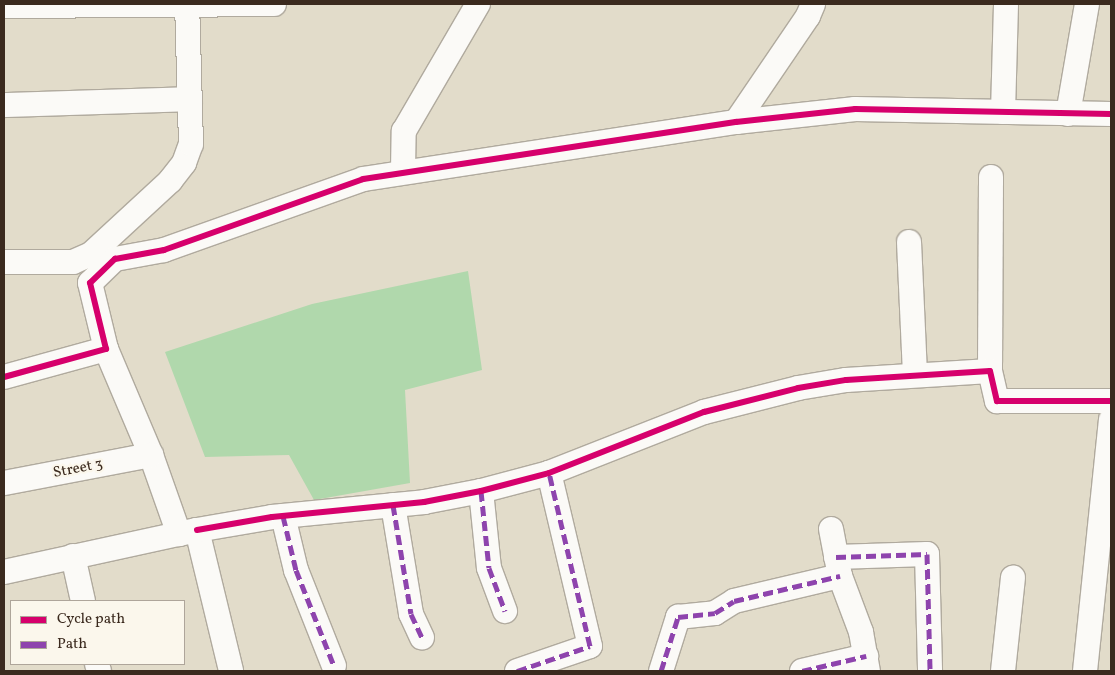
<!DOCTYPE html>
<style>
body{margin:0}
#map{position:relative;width:1115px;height:675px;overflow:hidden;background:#e2dcca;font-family:Vollkorn,serif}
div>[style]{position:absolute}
.green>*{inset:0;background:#b0d8ac}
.roads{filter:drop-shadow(1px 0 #b0aa9e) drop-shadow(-1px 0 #b0aa9e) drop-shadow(0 1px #b0aa9e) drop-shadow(0 -1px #b0aa9e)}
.minor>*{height:24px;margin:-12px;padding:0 12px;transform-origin:12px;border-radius:12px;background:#fbfaf7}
.quiet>*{height:5px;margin-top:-2.5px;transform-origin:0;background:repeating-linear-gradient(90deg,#8e44ad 0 10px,transparent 0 15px)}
.cycleway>*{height:6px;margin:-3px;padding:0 3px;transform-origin:3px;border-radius:3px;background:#d6006c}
span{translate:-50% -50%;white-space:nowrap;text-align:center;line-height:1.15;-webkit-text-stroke:4.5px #fbf7ec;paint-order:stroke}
.street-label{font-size:15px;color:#3b2a1e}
.frame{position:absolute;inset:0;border:5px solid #3b2a1e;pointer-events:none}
.legend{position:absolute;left:10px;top:600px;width:175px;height:65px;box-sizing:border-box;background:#fbf7ec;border:1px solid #aea59a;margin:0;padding:6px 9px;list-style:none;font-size:15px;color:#3b2a1e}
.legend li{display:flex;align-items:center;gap:10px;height:25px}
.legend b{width:25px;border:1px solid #aea59a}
</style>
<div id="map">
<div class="green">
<i style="clip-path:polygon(468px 271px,482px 370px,405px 390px,410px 483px,314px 500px,289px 455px,205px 457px,165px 352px,312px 304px)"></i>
</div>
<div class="roads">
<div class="minor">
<i style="left:4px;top:6px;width:270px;rotate:-0.4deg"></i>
<i style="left:4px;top:105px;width:186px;rotate:-1.8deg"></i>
<i style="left:1003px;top:112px;width:108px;rotate:-88.4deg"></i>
<i style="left:1068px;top:114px;width:112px;rotate:-80.2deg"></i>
<i style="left:736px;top:122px;width:128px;rotate:-55.8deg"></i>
<i style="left:808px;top:16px;width:13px;rotate:-67deg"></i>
<i style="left:403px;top:170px;width:39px;rotate:-89deg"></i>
<i style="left:404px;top:131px;width:147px;rotate:-59.8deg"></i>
<i style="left:909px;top:242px;width:133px;rotate:87.4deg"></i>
<i style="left:4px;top:262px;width:69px"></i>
<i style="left:73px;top:262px;width:20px;rotate:-24deg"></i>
<i style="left:91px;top:254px;width:108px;rotate:-42.7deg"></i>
<i style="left:170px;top:181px;width:23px;rotate:-52deg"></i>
<i style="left:184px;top:163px;width:20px;rotate:-70deg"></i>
<i style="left:191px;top:144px;width:140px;rotate:-91.6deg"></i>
<i style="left:106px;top:349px;width:115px;rotate:67deg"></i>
<i style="left:151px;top:455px;width:84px;rotate:70.5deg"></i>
<i style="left:179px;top:534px;width:18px;rotate:-13deg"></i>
<i style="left:197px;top:530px;width:145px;rotate:76.4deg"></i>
<i style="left:990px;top:371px;width:194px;rotate:-89.7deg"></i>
<i style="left:4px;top:377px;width:106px;rotate:-15.4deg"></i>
<i style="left:106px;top:349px;width:68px;rotate:-103.6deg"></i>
<i style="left:90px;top:283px;width:35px;rotate:-44deg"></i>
<i style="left:115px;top:259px;width:50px;rotate:-10.4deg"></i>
<i style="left:164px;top:250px;width:211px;rotate:-19.6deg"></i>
<i style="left:363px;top:179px;width:377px;rotate:-8.7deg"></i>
<i style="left:736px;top:122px;width:120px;rotate:-6.2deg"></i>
<i style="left:855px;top:109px;width:256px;rotate:1.1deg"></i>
<i style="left:4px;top:483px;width:150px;rotate:-10.8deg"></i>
<i style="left:481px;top:491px;width:77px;rotate:84.1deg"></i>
<i style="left:489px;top:568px;width:46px;rotate:69.6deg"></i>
<i style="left:393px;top:505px;width:110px;rotate:80.6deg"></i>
<i style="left:411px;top:614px;width:26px;rotate:65deg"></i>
<i style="left:283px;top:516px;width:56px;rotate:76.5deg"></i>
<i style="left:296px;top:570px;width:103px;rotate:68.4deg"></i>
<i style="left:831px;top:529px;width:48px;rotate:79.2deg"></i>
<i style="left:840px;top:576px;width:60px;rotate:69.4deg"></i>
<i style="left:861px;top:632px;width:40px;rotate:80deg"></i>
<i style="left:197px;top:530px;width:76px;rotate:-9.8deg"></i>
<i style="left:272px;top:517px;width:153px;rotate:-5.6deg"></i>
<i style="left:424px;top:502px;width:58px;rotate:-10.9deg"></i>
<i style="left:481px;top:491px;width:70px;rotate:-14.8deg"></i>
<i style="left:549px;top:473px;width:167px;rotate:-21.5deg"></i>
<i style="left:704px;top:412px;width:97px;rotate:-14.3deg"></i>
<i style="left:798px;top:388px;width:49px;rotate:-9.5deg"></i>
<i style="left:846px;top:380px;width:144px;rotate:-3.6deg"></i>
<i style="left:990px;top:371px;width:31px;rotate:77deg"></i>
<i style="left:997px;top:401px;width:114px"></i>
<i style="left:73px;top:556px;width:46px;rotate:77.5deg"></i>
<i style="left:836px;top:557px;width:91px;rotate:-1.9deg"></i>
<i style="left:927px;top:554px;width:117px;rotate:88.5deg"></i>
<i style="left:4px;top:572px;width:179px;rotate:-12.3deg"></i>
<i style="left:97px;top:664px;width:7px;rotate:74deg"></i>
<i style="left:517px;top:671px;width:77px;rotate:-18.9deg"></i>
<i style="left:590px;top:646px;width:178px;rotate:-103.3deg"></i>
<i style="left:661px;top:671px;width:57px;rotate:-72.5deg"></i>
<i style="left:678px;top:617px;width:37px;rotate:-6deg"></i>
<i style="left:715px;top:613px;width:22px;rotate:-32deg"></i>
<i style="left:734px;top:601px;width:109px;rotate:-13.3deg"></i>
<i style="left:802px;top:671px;width:66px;rotate:-13.2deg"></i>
<i style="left:1003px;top:671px;width:94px;rotate:-83.9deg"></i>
<i style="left:1085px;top:671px;width:253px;rotate:-84.1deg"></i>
</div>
</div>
<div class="quiet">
<i style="left:481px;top:491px;width:77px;rotate:84.1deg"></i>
<i style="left:489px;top:568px;width:46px;rotate:69.6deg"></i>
<i style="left:393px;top:505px;width:110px;rotate:80.6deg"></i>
<i style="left:411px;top:614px;width:26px;rotate:65deg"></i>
<i style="left:283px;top:516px;width:56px;rotate:76.5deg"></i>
<i style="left:296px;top:570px;width:103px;rotate:68.4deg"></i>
<i style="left:836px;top:557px;width:91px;rotate:-1.9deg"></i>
<i style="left:927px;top:554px;width:117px;rotate:88.5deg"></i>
<i style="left:517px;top:671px;width:77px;rotate:-18.9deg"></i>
<i style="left:590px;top:646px;width:178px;rotate:-103.3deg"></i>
<i style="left:661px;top:671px;width:57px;rotate:-72.5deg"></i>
<i style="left:678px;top:617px;width:37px;rotate:-6deg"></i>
<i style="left:715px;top:613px;width:22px;rotate:-32deg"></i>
<i style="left:734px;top:601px;width:109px;rotate:-13.3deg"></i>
<i style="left:802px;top:671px;width:66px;rotate:-13.2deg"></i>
</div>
<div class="cycleway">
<i style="left:4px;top:377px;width:106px;rotate:-15.4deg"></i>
<i style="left:106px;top:349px;width:68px;rotate:-103.6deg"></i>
<i style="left:90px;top:283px;width:35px;rotate:-44deg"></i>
<i style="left:115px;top:259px;width:50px;rotate:-10.4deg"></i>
<i style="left:164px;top:250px;width:211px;rotate:-19.6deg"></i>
<i style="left:363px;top:179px;width:377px;rotate:-8.7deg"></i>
<i style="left:736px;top:122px;width:120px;rotate:-6.2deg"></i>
<i style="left:855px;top:109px;width:256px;rotate:1.1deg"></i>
<i style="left:197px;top:530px;width:76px;rotate:-9.8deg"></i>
<i style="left:272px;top:517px;width:153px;rotate:-5.6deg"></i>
<i style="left:424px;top:502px;width:58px;rotate:-10.9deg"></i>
<i style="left:481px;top:491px;width:70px;rotate:-14.8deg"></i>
<i style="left:549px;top:473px;width:167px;rotate:-21.5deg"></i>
<i style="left:704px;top:412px;width:97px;rotate:-14.3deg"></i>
<i style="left:798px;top:388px;width:49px;rotate:-9.5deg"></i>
<i style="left:846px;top:380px;width:144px;rotate:-3.6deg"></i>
<i style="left:990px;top:371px;width:31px;rotate:77deg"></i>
<i style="left:997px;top:401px;width:114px"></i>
</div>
<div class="street-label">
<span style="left:78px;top:469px;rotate:-11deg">Street 3</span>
</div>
<div class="frame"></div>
<ul class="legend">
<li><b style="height:6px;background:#d6006c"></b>Cycle path</li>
<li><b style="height:6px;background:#8e44ad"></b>Path</li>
</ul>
</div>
